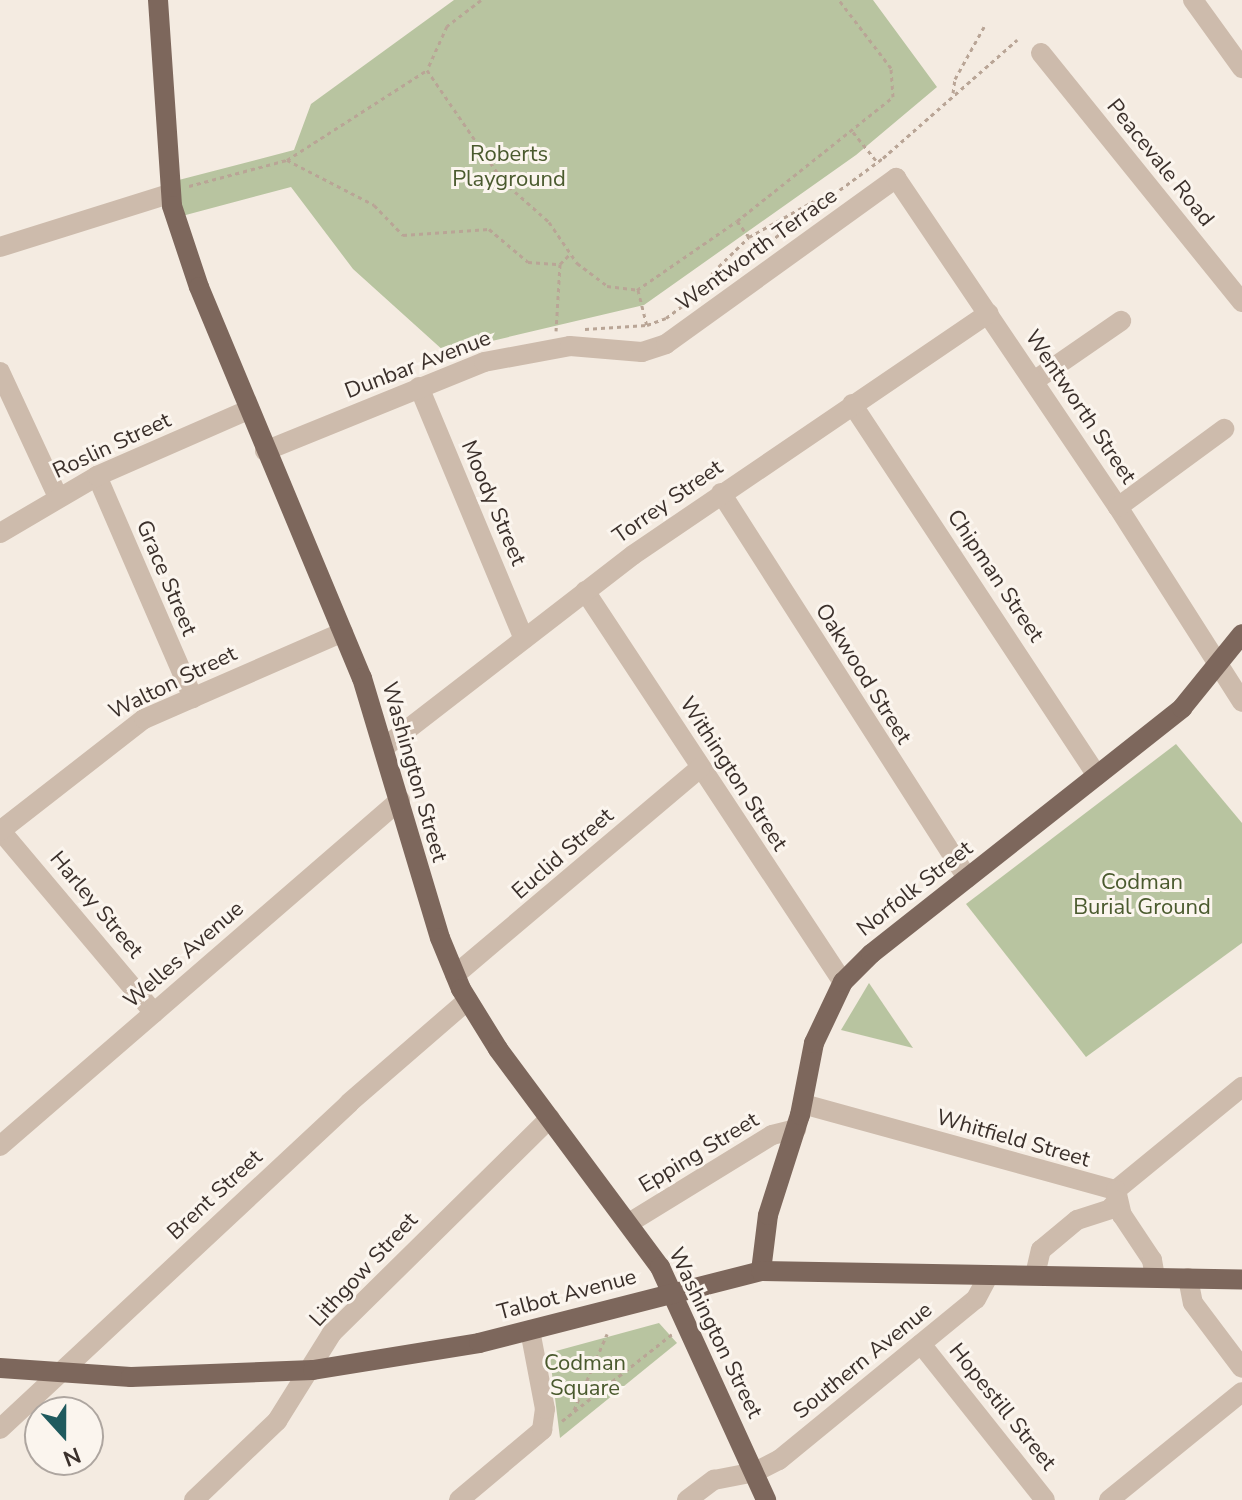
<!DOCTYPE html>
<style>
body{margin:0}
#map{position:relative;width:1242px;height:1500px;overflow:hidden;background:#f4ebe1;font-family:"Nunito Sans",sans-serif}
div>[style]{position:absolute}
.green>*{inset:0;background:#b8c4a0}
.path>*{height:3px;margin-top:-1.5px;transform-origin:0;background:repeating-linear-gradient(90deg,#b9a596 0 4px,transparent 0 8px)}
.minor>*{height:20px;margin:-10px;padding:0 10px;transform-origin:10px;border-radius:10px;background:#cdbbac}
.major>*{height:20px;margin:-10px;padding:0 10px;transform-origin:10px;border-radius:10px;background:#7d675c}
span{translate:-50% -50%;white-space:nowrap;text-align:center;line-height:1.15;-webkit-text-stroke:6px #fbf5ee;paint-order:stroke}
.park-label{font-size:22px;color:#4a5a2e}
.street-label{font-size:22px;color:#3b302b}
.north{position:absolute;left:24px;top:1396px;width:80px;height:80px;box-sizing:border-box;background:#fbf5ee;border:2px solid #aea6a0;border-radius:50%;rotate:159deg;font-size:22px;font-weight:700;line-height:32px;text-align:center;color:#3b302b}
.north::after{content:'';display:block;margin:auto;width:28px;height:36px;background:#1f5a5e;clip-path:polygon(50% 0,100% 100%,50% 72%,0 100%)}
</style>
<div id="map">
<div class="green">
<i style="clip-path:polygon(454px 0,873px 0,937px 87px,856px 155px,644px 305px,445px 352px,353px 269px,291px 187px,182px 216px,171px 182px,294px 150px,311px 104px)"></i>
<i style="clip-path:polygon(1176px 744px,1242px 823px,1242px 943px,1086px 1057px,966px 904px)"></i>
<i style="clip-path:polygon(869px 983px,913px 1048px,841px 1030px)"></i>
<i style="clip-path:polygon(659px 1323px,677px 1343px,560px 1438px,550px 1358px,556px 1351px)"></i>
</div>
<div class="path">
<i style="left:481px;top:0;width:43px;rotate:142.6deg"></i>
<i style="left:447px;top:26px;width:48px;rotate:114.4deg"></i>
<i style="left:427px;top:70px;width:135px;rotate:55.6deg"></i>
<i style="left:503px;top:181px;width:62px;rotate:41.7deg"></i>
<i style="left:549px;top:222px;width:50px;rotate:55.7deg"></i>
<i style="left:577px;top:263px;width:38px;rotate:37deg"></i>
<i style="left:607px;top:286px;width:31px;rotate:7deg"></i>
<i style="left:638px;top:290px;width:36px;rotate:76deg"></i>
<i style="left:953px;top:93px;width:14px;rotate:-82deg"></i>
<i style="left:955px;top:79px;width:60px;rotate:-60.9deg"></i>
<i style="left:853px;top:132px;width:40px;rotate:51deg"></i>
<i style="left:287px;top:160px;width:98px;rotate:27.3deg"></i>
<i style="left:374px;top:205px;width:42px;rotate:46deg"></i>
<i style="left:403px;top:235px;width:86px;rotate:-4deg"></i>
<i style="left:489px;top:229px;width:51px;rotate:40.2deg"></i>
<i style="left:528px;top:262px;width:32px;rotate:4deg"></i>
<i style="left:560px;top:264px;width:67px;rotate:93.4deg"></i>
<i style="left:189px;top:186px;width:101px;rotate:-14.9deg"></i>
<i style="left:287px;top:160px;width:166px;rotate:-32.7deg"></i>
<i style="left:737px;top:221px;width:20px;rotate:53deg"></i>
<i style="left:560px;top:264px;width:16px;rotate:-45deg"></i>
<i style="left:707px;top:289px;width:18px;rotate:-71deg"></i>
<i style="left:713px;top:272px;width:50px;rotate:-44.2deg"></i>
<i style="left:749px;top:237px;width:74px;rotate:-29deg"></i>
<i style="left:814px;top:201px;width:8px;rotate:45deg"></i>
<i style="left:637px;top:290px;width:121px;rotate:-34.6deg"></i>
<i style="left:737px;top:221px;width:199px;rotate:-38.5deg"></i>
<i style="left:893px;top:97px;width:29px;rotate:-94deg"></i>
<i style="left:891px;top:68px;width:86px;rotate:-127.4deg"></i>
<i style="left:585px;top:329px;width:62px;rotate:-3.7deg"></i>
<i style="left:647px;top:325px;width:20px;rotate:-20deg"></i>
<i style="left:666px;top:318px;width:270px;rotate:-36.4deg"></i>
<i style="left:883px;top:158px;width:179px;rotate:-41.4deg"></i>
<i style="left:574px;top:1410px;width:83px;rotate:-66.5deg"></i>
<i style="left:562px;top:1421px;width:140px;rotate:-38.3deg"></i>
</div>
<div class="minor">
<i style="left:1193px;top:0;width:84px;rotate:54.2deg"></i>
<i style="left:1041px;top:53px;width:320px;rotate:51.1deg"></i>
<i style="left:0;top:247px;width:177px;rotate:-17.4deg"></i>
<i style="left:0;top:372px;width:138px;rotate:65.1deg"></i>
<i style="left:1034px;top:381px;width:106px;rotate:-34.6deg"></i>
<i style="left:419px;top:387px;width:273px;rotate:67.4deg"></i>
<i style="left:852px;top:404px;width:445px;rotate:56.6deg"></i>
<i style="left:265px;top:451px;width:236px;rotate:-22.1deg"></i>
<i style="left:484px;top:362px;width:87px;rotate:-10.5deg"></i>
<i style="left:570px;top:346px;width:72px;rotate:4.8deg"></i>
<i style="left:642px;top:352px;width:25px;rotate:-18deg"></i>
<i style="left:666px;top:344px;width:284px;rotate:-35.8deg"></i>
<i style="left:896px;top:178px;width:397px;rotate:56deg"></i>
<i style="left:1118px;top:507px;width:231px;rotate:57.5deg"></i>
<i style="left:97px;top:476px;width:242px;rotate:66.6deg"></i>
<i style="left:721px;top:493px;width:457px;rotate:57.4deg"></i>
<i style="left:1118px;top:507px;width:132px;rotate:-36.3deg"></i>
<i style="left:0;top:533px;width:113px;rotate:-30.4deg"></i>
<i style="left:97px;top:476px;width:165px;rotate:-23.6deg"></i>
<i style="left:585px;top:591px;width:468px;rotate:56.6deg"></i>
<i style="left:386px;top:746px;width:312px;rotate:-37.7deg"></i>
<i style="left:633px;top:555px;width:430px;rotate:-34.2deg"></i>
<i style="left:0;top:830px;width:239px;rotate:49.9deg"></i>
<i style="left:0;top:831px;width:182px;rotate:-37.9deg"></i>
<i style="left:144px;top:719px;width:217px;rotate:-23.6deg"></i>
<i style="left:455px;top:975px;width:321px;rotate:-40.2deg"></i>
<i style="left:803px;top:1104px;width:325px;rotate:15.4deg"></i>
<i style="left:0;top:1146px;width:529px;rotate:-40.86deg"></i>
<i style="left:1116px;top:1190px;width:163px;rotate:-39.3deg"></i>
<i style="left:1116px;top:1190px;width:26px;rotate:77deg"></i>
<i style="left:1122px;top:1215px;width:54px;rotate:56.3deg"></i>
<i style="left:1152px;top:1260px;width:17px;rotate:80deg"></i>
<i style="left:629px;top:1223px;width:168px;rotate:-31.6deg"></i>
<i style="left:772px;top:1135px;width:25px;rotate:-14deg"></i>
<i style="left:1035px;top:1275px;width:26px;rotate:-77deg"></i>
<i style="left:1041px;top:1250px;width:47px;rotate:-39.8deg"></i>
<i style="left:1077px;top:1220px;width:35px;rotate:-18deg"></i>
<i style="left:1110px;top:1209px;width:11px;rotate:-49deg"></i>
<i style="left:1188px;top:1278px;width:25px;rotate:79deg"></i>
<i style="left:1193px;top:1303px;width:81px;rotate:53deg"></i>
<i style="left:921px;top:1344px;width:199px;rotate:51.5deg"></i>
<i style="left:0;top:1429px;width:478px;rotate:-43deg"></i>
<i style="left:349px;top:1103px;width:157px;rotate:-40.9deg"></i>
<i style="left:194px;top:1500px;width:115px;rotate:-43.6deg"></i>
<i style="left:277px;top:1421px;width:104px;rotate:-58deg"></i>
<i style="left:332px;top:1333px;width:306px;rotate:-44.6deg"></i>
<i style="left:459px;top:1500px;width:109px;rotate:-40.1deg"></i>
<i style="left:542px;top:1430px;width:21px;rotate:-82deg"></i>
<i style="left:545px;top:1409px;width:80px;rotate:-100.8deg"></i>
<i style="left:687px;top:1500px;width:34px;rotate:-37deg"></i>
<i style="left:714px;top:1480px;width:42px;rotate:-11deg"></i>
<i style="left:755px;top:1472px;width:27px;rotate:-27deg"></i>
<i style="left:779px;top:1460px;width:254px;rotate:-39.3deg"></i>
<i style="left:976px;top:1299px;width:27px;rotate:-62deg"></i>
<i style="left:1109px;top:1500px;width:171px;rotate:-39.1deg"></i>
</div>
<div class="major">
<i style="left:158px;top:0;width:206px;rotate:86.1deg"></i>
<i style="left:172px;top:206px;width:85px;rotate:71.6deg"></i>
<i style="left:199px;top:287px;width:424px;rotate:67.4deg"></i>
<i style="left:362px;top:678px;width:271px;rotate:73.3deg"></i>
<i style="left:440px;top:938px;width:55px;rotate:67.6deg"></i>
<i style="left:461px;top:989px;width:70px;rotate:58.3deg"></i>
<i style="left:498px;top:1049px;width:272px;rotate:53.4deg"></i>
<i style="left:660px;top:1267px;width:256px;rotate:65.5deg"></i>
<i style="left:761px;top:1271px;width:56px;rotate:-82.9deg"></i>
<i style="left:768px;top:1215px;width:105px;rotate:-72.3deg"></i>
<i style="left:800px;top:1115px;width:73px;rotate:-79deg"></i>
<i style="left:814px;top:1043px;width:68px;rotate:-64.6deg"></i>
<i style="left:843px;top:982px;width:40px;rotate:-45deg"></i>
<i style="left:871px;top:954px;width:397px;rotate:-38.3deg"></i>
<i style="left:1182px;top:708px;width:95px;rotate:-51deg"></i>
<i style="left:0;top:1368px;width:131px;rotate:3.9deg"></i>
<i style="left:131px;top:1377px;width:182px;rotate:-2.2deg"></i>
<i style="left:313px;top:1370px;width:168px;rotate:-9.2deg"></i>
<i style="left:479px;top:1343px;width:291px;rotate:-14.3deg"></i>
<i style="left:761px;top:1271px;width:481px;rotate:1deg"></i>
</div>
<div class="park-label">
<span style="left:509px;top:167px">Roberts<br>Playground</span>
<span style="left:1142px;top:895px">Codman<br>Burial Ground</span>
<span style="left:585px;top:1376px">Codman<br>Square</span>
</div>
<div class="street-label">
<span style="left:1160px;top:163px;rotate:51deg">Peacevale Road</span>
<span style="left:757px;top:250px;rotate:-36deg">Wentworth Terrace</span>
<span style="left:418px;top:365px;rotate:-21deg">Dunbar Avenue</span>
<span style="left:1080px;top:407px;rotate:56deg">Wentworth Street</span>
<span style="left:112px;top:446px;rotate:-25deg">Roslin Street</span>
<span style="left:668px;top:502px;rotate:-35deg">Torrey Street</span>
<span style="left:493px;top:503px;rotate:67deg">Moody Street</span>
<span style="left:995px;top:576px;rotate:56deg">Chipman Street</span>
<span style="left:166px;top:578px;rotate:67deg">Grace Street</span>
<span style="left:863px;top:674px;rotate:58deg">Oakwood Street</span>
<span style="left:173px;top:683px;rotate:-26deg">Walton Street</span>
<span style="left:414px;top:772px;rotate:74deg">Washington Street</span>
<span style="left:733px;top:774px;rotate:57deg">Withington Street</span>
<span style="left:563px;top:854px;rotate:-41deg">Euclid Street</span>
<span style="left:915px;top:889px;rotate:-38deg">Norfolk Street</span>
<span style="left:96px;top:905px;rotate:50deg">Harley Street</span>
<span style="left:184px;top:955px;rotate:-41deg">Welles Avenue</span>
<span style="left:1013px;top:1139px;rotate:16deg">Whitfield Street</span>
<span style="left:699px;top:1153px;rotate:-31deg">Epping Street</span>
<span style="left:215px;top:1195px;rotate:-43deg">Brent Street</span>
<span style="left:364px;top:1270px;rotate:-47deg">Lithgow Street</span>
<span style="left:567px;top:1295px;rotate:-15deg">Talbot Avenue</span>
<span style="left:715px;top:1333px;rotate:64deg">Washington Street</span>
<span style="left:863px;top:1361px;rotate:-39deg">Southern Avenue</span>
<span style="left:1002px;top:1407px;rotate:51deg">Hopestill Street</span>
</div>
<div class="north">N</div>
</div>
